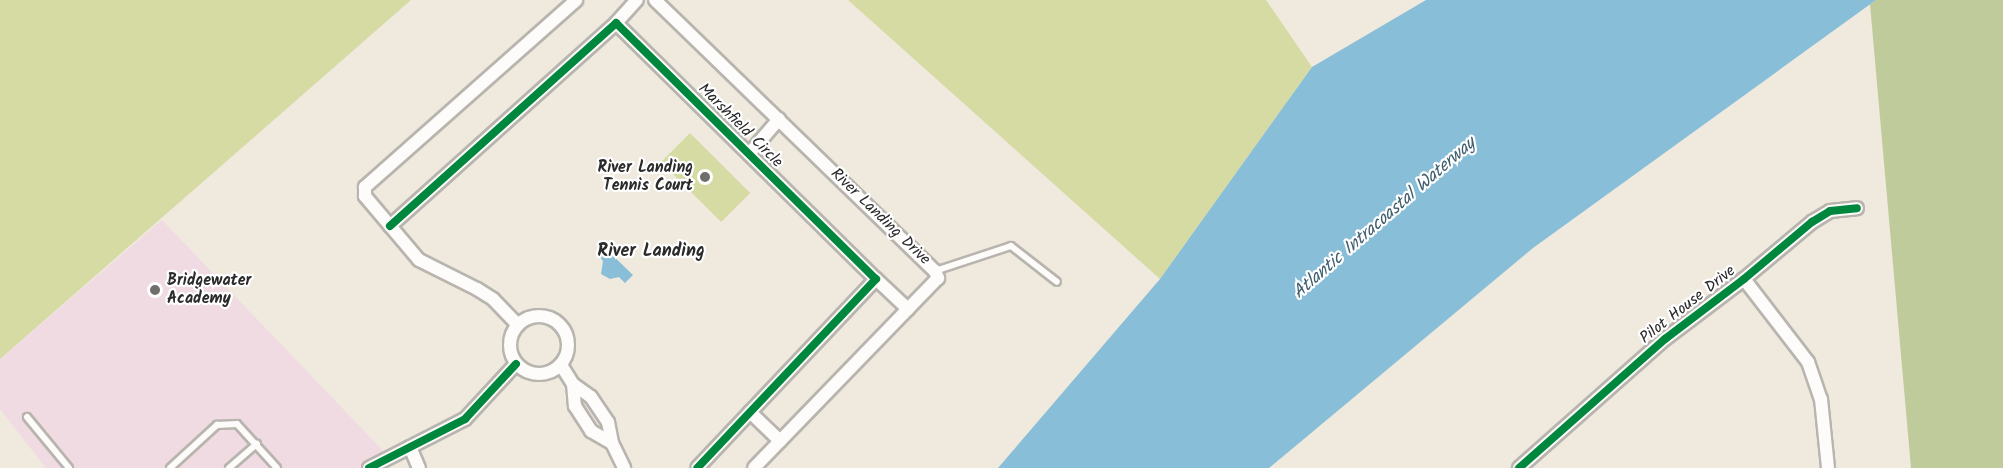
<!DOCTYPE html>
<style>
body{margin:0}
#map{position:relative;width:2003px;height:468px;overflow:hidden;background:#efe9de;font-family:Kalam,sans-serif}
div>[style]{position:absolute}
.built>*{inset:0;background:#f0dbe2}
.green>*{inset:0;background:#d6dba3;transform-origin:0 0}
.forest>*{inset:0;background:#c0cb9b}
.water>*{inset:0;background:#88bed8}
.roads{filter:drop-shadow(2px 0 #b8b4ae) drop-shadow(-2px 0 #b8b4ae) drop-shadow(0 2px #b8b4ae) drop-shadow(0 -2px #b8b4ae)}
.service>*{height:6px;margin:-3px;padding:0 3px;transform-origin:3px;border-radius:3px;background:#fdfcfa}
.minor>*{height:12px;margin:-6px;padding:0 6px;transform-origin:6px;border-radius:6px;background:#fdfcfa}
.minor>.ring{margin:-6px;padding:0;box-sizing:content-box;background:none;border:12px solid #fdfcfa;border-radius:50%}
.cycleway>*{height:8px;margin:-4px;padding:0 4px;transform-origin:4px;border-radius:4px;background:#00873e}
.dots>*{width:16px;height:16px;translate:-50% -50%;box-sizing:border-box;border:3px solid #fff;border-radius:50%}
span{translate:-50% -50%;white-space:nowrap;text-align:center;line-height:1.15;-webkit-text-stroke:4.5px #fff;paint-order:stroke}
.street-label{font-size:16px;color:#2b2b2b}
.poi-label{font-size:16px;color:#2b2b2b;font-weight:700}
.right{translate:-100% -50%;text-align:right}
.left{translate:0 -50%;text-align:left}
.water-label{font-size:18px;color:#3f5f6f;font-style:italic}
.neighbourhood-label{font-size:18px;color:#2b2b2b;font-weight:700}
</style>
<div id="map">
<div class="built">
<i style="clip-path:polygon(162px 220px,389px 457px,369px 468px,46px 468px,0 409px,0 359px)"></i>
</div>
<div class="green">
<i style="clip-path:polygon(0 0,411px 0,0 359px)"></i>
<i style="clip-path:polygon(848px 0,1266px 0,1312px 67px,1160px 279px)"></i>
<i style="left:690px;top:133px;width:85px;height:41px;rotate:45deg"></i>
</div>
<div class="forest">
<i style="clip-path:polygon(1876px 0,2003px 0,2003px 468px,1911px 468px,1870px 4px)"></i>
</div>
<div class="water">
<i style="clip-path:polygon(1426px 0,1876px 0,1533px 248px,1269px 468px,998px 468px,1160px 279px,1312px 67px)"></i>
<i style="clip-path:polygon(605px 248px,633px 275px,625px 283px,619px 277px,610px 279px,601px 274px,603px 261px,598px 255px)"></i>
</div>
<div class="roads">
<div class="service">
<i style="left:935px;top:271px;width:80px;rotate:-18.2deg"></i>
<i style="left:1011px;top:246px;width:58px;rotate:38deg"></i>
<i style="left:27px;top:417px;width:66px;rotate:50.5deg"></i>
<i style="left:170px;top:468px;width:64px;rotate:-42.5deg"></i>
<i style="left:217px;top:425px;width:20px;rotate:-3deg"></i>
<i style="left:237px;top:424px;width:59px;rotate:47.7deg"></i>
<i style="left:229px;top:468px;width:37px;rotate:-41deg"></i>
</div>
<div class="minor">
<i style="left:655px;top:0;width:390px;rotate:44.1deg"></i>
<i style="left:935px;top:271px;width:8px;rotate:67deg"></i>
<i style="left:938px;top:278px;width:264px;rotate:134.1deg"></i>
<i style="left:616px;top:23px;width:31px;rotate:-48deg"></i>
<i style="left:749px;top:154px;width:46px;rotate:-49.4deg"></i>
<i style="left:390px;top:226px;width:304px;rotate:-41.9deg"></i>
<i style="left:616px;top:23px;width:365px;rotate:44.6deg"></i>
<i style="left:876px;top:279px;width:260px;rotate:133.4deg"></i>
<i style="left:876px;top:279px;width:44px;rotate:43.2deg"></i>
<i style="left:1744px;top:279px;width:105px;rotate:52.4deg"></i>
<i style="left:1808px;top:362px;width:39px;rotate:71deg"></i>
<i style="left:1821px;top:399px;width:69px;rotate:84.2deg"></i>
<i class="ring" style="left:510px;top:316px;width:46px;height:46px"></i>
<i style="left:518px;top:325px;width:36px;rotate:-134deg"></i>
<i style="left:493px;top:299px;width:19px;rotate:-148deg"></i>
<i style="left:477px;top:289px;width:65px;rotate:-153.4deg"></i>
<i style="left:419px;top:260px;width:84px;rotate:-130.2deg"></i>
<i style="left:365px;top:196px;width:9px;rotate:-90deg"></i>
<i style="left:365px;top:187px;width:282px;rotate:-41.5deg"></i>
<i style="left:561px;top:365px;width:22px;rotate:58deg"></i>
<i style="left:573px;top:384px;width:22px;rotate:36deg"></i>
<i style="left:591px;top:397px;width:30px;rotate:56deg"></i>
<i style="left:608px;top:422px;width:21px;rotate:79deg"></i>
<i style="left:612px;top:443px;width:28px;rotate:64deg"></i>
<i style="left:573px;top:384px;width:22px;rotate:85deg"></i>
<i style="left:575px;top:406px;width:30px;rotate:57deg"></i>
<i style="left:591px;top:431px;width:24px;rotate:30deg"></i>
<i style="left:750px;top:412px;width:42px;rotate:44deg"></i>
<i style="left:410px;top:447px;width:23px;rotate:67deg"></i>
<i style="left:369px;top:468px;width:108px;rotate:-27deg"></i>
<i style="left:465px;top:419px;width:75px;rotate:-47.2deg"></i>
<i style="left:1519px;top:468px;width:195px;rotate:-41.5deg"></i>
<i style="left:1665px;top:339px;width:99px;rotate:-37.2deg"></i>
<i style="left:1744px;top:279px;width:89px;rotate:-40deg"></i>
<i style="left:1812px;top:222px;width:21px;rotate:-31deg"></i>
<i style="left:1830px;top:211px;width:27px;rotate:-6deg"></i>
</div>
</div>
<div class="cycleway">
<i style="left:390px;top:226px;width:304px;rotate:-41.9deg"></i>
<i style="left:616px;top:23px;width:365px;rotate:44.6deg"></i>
<i style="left:876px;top:279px;width:260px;rotate:133.4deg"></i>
<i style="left:369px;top:468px;width:108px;rotate:-27deg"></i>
<i style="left:465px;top:419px;width:75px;rotate:-47.2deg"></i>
<i style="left:1519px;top:468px;width:195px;rotate:-41.5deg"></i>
<i style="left:1665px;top:339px;width:99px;rotate:-37.2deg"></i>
<i style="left:1744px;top:279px;width:89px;rotate:-40deg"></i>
<i style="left:1812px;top:222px;width:21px;rotate:-31deg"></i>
<i style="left:1830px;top:211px;width:27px;rotate:-6deg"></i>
</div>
<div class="dots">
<i style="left:705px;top:177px;background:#706e6a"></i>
<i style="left:155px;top:290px;background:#706e6a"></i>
</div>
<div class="street-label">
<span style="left:740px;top:126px;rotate:45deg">Marshfield Circle</span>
<span style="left:880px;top:217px;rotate:44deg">River Landing Drive</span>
<span style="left:1688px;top:305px;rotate:-38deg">Pilot House Drive</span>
</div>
<div class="poi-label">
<span class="right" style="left:693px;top:177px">River Landing<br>Tennis Court</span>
<span class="left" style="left:167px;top:290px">Bridgewater<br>Academy</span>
</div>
<div class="water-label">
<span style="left:1385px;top:219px;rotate:-41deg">Atlantic Intracoastal Waterway</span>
</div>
<div class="neighbourhood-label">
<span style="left:651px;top:252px">River Landing</span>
</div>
</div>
